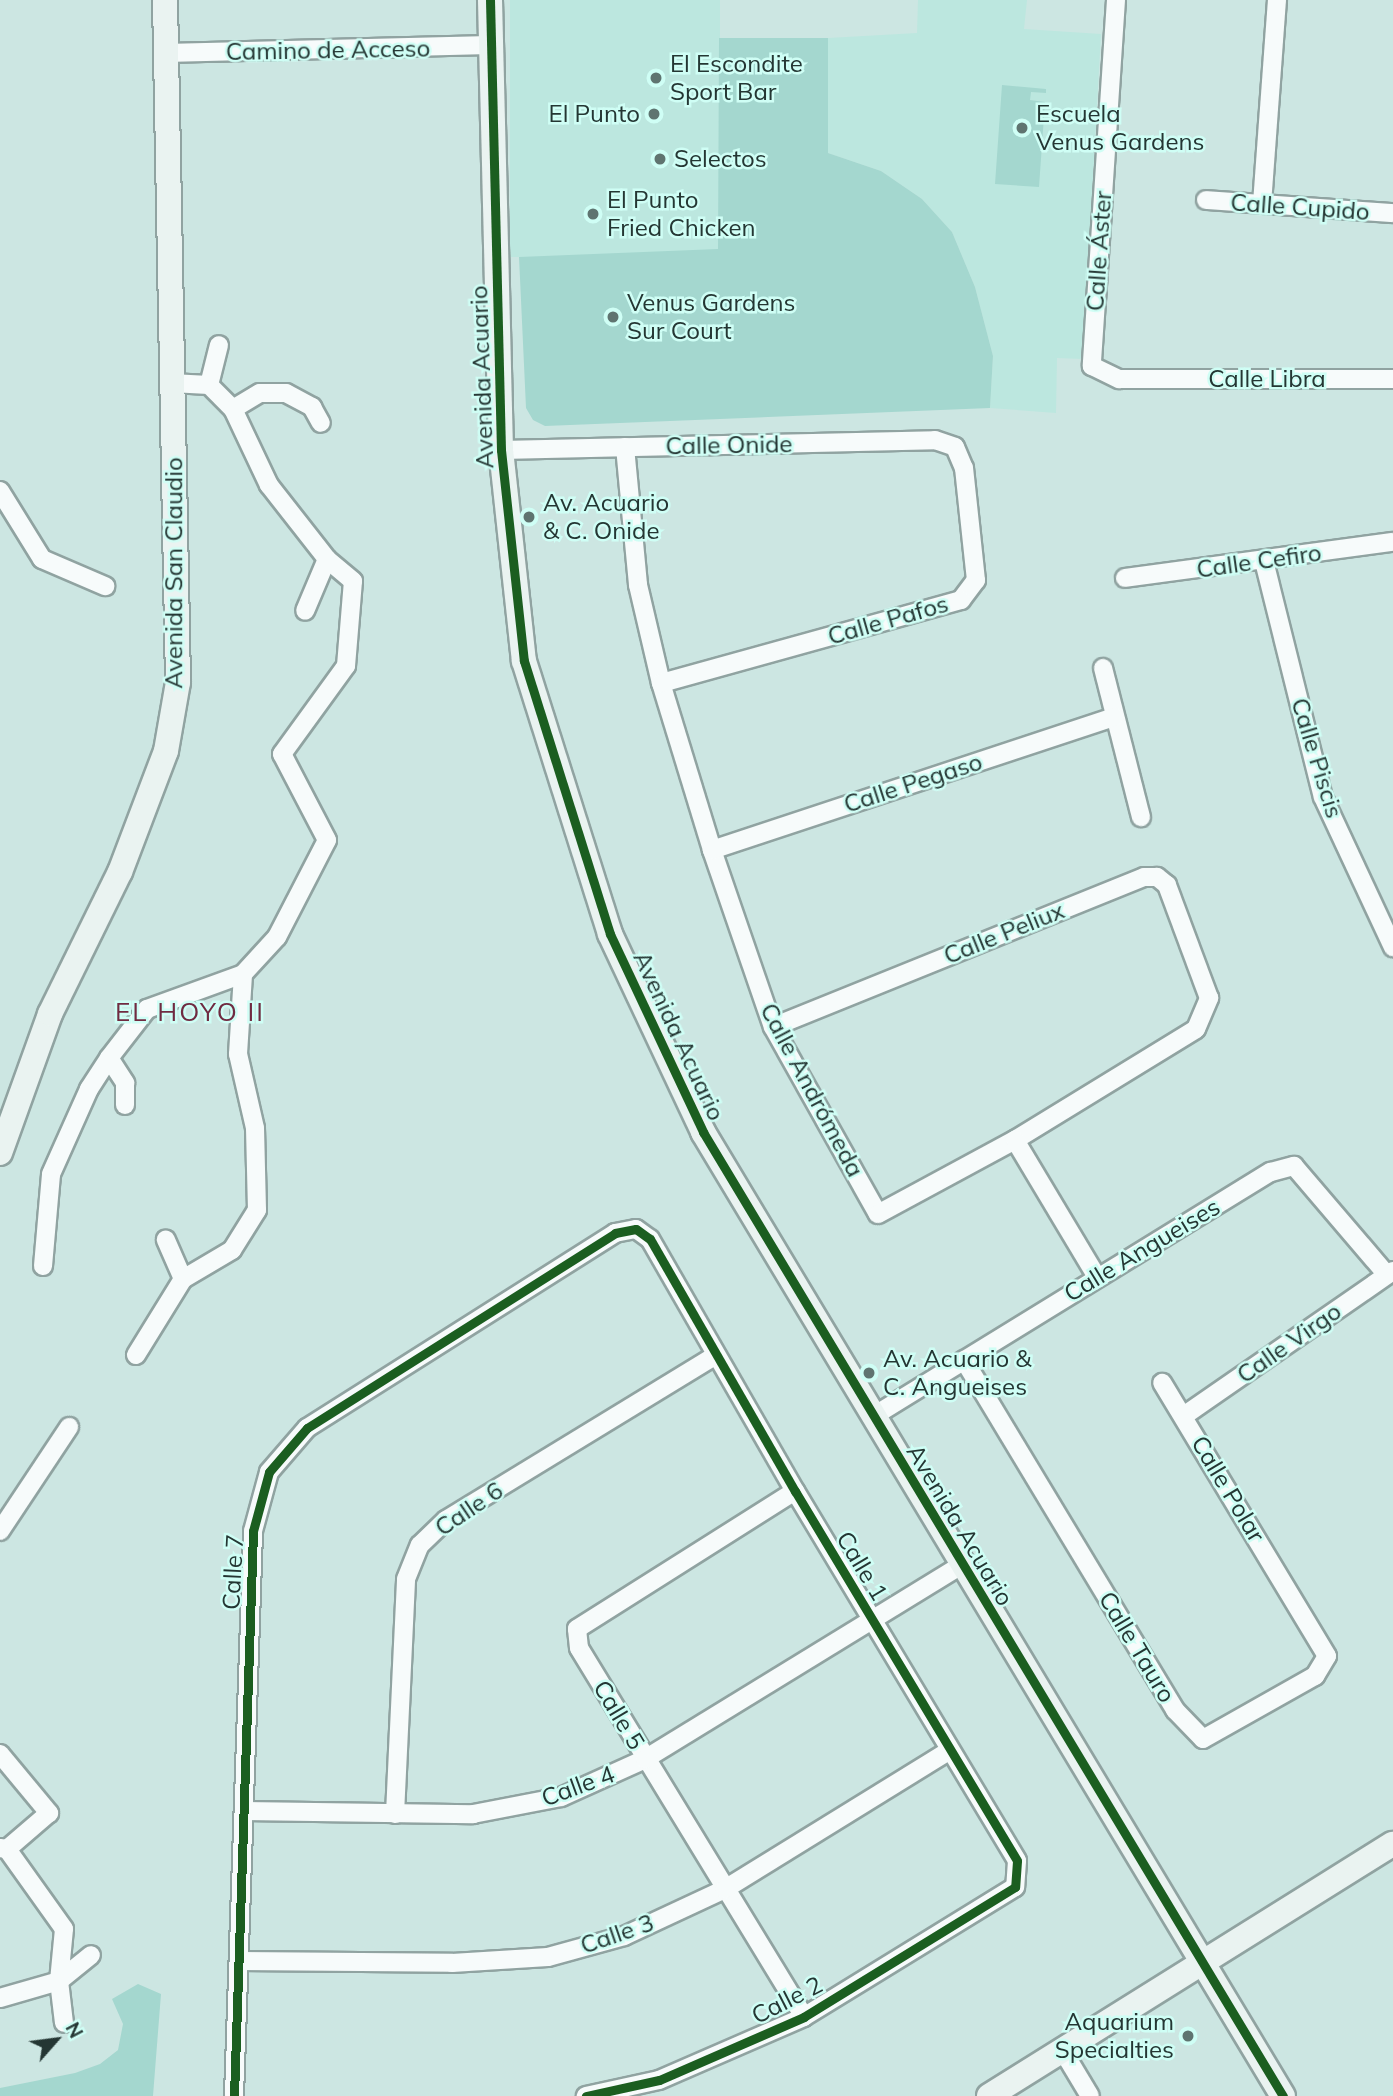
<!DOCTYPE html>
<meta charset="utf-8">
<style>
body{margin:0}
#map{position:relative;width:1393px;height:2096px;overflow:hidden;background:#cce6e2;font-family:Mulish,sans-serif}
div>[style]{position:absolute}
.built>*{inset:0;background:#bce7df;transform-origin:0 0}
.green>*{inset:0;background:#a4d7cf}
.roads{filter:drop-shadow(2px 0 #90a3a1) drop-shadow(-2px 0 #90a3a1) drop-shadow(0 2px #90a3a1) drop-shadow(0 -2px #90a3a1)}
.street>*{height:18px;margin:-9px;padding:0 9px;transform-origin:9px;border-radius:9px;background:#f7fbfb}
.secondary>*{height:24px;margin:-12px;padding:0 12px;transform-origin:12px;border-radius:12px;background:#eaf3f1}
.cycleway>*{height:9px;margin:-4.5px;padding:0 4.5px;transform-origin:4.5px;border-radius:4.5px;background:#1b5e20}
.dots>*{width:19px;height:19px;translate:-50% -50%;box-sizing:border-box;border:4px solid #cffef5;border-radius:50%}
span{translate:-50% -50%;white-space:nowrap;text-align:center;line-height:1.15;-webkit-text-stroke:5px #cffef5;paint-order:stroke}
.street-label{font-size:24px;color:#243633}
.poi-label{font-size:24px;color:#243633}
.left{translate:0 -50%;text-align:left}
.right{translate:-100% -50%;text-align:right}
.neighbourhood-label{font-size:26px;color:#702b41;letter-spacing:2px}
.north{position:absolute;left:21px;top:2005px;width:70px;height:70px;-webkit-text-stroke:5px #cffef5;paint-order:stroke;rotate:62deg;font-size:19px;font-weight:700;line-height:28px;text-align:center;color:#243633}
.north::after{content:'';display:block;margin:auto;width:24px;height:32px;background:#243633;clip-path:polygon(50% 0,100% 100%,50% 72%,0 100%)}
</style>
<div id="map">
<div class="built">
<i style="left:510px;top:0;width:210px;height:257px"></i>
<i style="clip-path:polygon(918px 0,1027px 0,1024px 29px,1101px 34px,1083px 359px,1057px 358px,1056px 413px,990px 408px,993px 356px,975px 287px,952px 232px,922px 199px,881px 171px,828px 153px,828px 38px,917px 33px)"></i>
</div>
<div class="green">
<i style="clip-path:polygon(719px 38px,828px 38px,828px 153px,881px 171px,922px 199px,952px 232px,975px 287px,993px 356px,990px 408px,545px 426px,533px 420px,526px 408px,519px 257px,718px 249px)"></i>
<i style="clip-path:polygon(1002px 85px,1046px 89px,1046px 93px,1031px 92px,1030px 100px,1045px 102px,1039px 187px,995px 184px)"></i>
<i style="clip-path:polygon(138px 1984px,161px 1994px,153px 2096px,0 2096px,0 2088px,75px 2073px,100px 2064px,118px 2050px,123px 2024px,112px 1999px)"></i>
</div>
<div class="roads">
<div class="street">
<i style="left:1116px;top:0;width:367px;rotate:93.8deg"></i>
<i style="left:1092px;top:366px;width:30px;rotate:26deg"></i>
<i style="left:1119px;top:379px;width:274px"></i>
<i style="left:164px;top:53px;width:327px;rotate:-1.4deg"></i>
<i style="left:1206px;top:200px;width:187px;rotate:4deg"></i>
<i style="left:1262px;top:204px;width:205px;rotate:-85.8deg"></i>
<i style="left:171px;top:383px;width:38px;rotate:3deg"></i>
<i style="left:209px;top:385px;width:34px;rotate:45deg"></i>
<i style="left:233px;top:409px;width:84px;rotate:64.7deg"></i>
<i style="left:269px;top:485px;width:94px;rotate:51.9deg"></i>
<i style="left:327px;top:559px;width:56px;rotate:112.9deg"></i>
<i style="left:209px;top:385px;width:41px;rotate:-76deg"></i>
<i style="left:233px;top:409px;width:31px;rotate:-31deg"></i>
<i style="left:260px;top:393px;width:26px"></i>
<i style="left:286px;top:393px;width:30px;rotate:28deg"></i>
<i style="left:312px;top:407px;width:18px;rotate:61deg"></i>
<i style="left:625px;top:447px;width:139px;rotate:84.6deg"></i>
<i style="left:638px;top:585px;width:101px;rotate:76.8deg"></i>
<i style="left:661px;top:683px;width:175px;rotate:73deg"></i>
<i style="left:712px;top:850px;width:187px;rotate:71deg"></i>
<i style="left:773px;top:1027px;width:214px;rotate:60.7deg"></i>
<i style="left:878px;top:1214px;width:156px;rotate:-28.4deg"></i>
<i style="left:1015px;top:1140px;width:212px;rotate:-31.5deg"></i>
<i style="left:1196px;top:1029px;width:34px;rotate:-67deg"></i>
<i style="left:1209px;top:998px;width:121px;rotate:-110.4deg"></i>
<i style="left:1167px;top:885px;width:13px;rotate:-141deg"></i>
<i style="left:1157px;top:877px;width:13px;rotate:180deg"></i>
<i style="left:1144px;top:877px;width:400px;rotate:158deg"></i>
<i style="left:501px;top:450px;width:434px;rotate:-1.3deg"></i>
<i style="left:935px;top:440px;width:21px;rotate:19deg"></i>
<i style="left:955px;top:447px;width:23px;rotate:67deg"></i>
<i style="left:964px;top:468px;width:113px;rotate:83.9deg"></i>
<i style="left:976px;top:580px;width:25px;rotate:127deg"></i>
<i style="left:961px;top:600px;width:311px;rotate:164.5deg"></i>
<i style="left:0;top:491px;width:80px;rotate:58.3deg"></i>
<i style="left:42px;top:559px;width:69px;rotate:23.2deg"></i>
<i style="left:1264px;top:561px;width:243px;rotate:76deg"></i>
<i style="left:1323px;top:797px;width:166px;rotate:65deg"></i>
<i style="left:1125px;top:578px;width:270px;rotate:-7.7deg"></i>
<i style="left:1103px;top:668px;width:154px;rotate:75.7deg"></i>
<i style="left:712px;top:850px;width:424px;rotate:-18.3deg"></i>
<i style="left:109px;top:1058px;width:30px;rotate:57deg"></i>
<i style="left:125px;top:1083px;width:22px;rotate:90deg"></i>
<i style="left:1015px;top:1140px;width:160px;rotate:59.1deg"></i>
<i style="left:43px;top:1266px;width:92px;rotate:-85deg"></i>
<i style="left:51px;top:1174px;width:93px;rotate:-65.9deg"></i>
<i style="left:89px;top:1089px;width:37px;rotate:-57deg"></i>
<i style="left:109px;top:1058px;width:62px;rotate:-52.2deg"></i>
<i style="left:147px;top:1009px;width:102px;rotate:-20deg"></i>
<i style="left:183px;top:1279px;width:57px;rotate:-30.6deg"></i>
<i style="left:232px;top:1250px;width:47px;rotate:-58deg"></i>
<i style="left:257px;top:1210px;width:82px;rotate:-91.4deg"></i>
<i style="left:255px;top:1128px;width:76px;rotate:-102.9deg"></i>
<i style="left:238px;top:1054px;width:80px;rotate:-86.4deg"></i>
<i style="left:243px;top:974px;width:50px;rotate:-47.4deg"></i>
<i style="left:277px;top:937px;width:109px;rotate:-62.7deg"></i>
<i style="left:327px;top:840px;width:97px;rotate:-117.6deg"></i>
<i style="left:282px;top:754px;width:109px;rotate:-54deg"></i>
<i style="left:346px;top:666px;width:85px;rotate:-85.3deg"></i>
<i style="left:353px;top:581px;width:34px;rotate:-140deg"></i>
<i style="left:136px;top:1355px;width:89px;rotate:-58.3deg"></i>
<i style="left:183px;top:1279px;width:43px;rotate:-113.6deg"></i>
<i style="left:964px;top:1360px;width:409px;rotate:58.9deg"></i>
<i style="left:1175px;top:1710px;width:40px;rotate:46deg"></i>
<i style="left:1203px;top:1739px;width:129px;rotate:-29.4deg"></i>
<i style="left:1315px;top:1676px;width:23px;rotate:-59deg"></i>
<i style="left:1327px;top:1656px;width:319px;rotate:-121.1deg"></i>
<i style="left:1185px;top:1415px;width:253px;rotate:-34.7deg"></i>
<i style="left:872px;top:1417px;width:468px;rotate:-31.6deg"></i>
<i style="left:1271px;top:1172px;width:24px;rotate:-15deg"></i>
<i style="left:1294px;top:1166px;width:143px;rotate:49.5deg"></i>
<i style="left:795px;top:1491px;width:258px;rotate:147.7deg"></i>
<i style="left:577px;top:1629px;width:19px;rotate:84deg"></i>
<i style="left:579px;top:1648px;width:432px;rotate:58.6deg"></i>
<i style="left:0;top:1531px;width:125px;rotate:-56.4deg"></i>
<i style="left:0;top:1754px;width:77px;rotate:50.3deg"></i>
<i style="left:49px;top:1813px;width:55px;rotate:139.4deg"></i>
<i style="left:244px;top:1811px;width:229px;rotate:0.8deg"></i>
<i style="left:473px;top:1814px;width:90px;rotate:-10.9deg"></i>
<i style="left:561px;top:1797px;width:92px;rotate:-24.3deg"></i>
<i style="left:645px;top:1759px;width:371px;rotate:-31.5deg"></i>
<i style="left:395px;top:1814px;width:235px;rotate:-87.3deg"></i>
<i style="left:406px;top:1579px;width:37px;rotate:-68deg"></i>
<i style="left:420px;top:1545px;width:36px;rotate:-44deg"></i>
<i style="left:446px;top:1520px;width:316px;rotate:-31.4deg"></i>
<i style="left:0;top:1848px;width:7px;rotate:8deg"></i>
<i style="left:7px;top:1849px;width:98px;rotate:54.5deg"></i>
<i style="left:64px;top:1929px;width:52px;rotate:95.5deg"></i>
<i style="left:59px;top:1981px;width:42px;rotate:83.2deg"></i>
<i style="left:239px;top:1961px;width:213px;rotate:0.5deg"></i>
<i style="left:452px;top:1963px;width:96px;rotate:-3.6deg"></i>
<i style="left:548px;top:1957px;width:79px;rotate:-15.4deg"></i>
<i style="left:624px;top:1936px;width:111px;rotate:-25deg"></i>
<i style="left:725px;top:1889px;width:264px;rotate:-31.7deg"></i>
<i style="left:0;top:1998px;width:61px;rotate:-16.1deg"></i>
<i style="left:59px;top:1981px;width:41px;rotate:-39.1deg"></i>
<i style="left:1063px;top:2051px;width:52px;rotate:59deg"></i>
<i style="left:234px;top:2096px;width:565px;rotate:-88.07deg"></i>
<i style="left:253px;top:1531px;width:61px;rotate:-74.8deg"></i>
<i style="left:269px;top:1472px;width:58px;rotate:-49.2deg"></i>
<i style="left:307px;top:1428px;width:365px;rotate:-32.3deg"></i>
<i style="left:615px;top:1233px;width:21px;rotate:-11deg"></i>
<i style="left:636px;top:1229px;width:17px;rotate:36deg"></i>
<i style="left:650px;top:1239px;width:291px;rotate:60.1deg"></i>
<i style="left:795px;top:1491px;width:431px;rotate:59deg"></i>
<i style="left:1017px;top:1861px;width:26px;rotate:94deg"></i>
<i style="left:1015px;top:1887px;width:248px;rotate:148.4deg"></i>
<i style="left:804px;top:2017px;width:158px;rotate:156.5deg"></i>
<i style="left:659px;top:2080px;width:75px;rotate:167.6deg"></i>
</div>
<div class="secondary">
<i style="left:490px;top:0;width:450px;rotate:88.6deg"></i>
<i style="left:501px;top:450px;width:212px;rotate:83.8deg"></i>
<i style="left:524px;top:661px;width:286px;rotate:72.5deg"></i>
<i style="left:610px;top:934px;width:219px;rotate:64.8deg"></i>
<i style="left:703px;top:1132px;width:1125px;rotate:58.97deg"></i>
<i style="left:0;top:1153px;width:148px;rotate:-70.2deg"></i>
<i style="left:50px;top:1014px;width:158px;rotate:-63.8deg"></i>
<i style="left:120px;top:872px;width:129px;rotate:-69.2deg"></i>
<i style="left:166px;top:751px;width:70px;rotate:-80.1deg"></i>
<i style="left:178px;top:682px;width:682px;rotate:-91.09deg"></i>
<i style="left:989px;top:2096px;width:476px;rotate:-32deg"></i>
</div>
</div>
<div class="cycleway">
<i style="left:490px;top:0;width:450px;rotate:88.6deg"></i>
<i style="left:501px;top:450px;width:212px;rotate:83.8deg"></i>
<i style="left:524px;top:661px;width:286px;rotate:72.5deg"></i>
<i style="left:610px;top:934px;width:219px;rotate:64.8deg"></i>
<i style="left:703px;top:1132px;width:1125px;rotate:58.97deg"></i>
<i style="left:234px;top:2096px;width:565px;rotate:-88.07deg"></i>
<i style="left:253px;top:1531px;width:61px;rotate:-74.8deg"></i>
<i style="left:269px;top:1472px;width:58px;rotate:-49.2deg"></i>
<i style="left:307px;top:1428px;width:365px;rotate:-32.3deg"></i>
<i style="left:615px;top:1233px;width:21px;rotate:-11deg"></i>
<i style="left:636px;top:1229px;width:17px;rotate:36deg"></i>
<i style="left:650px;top:1239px;width:291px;rotate:60.1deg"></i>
<i style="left:795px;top:1491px;width:431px;rotate:59deg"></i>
<i style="left:1017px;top:1861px;width:26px;rotate:94deg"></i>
<i style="left:1015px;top:1887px;width:248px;rotate:148.4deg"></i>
<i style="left:804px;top:2017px;width:158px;rotate:156.5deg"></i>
<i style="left:659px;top:2080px;width:75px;rotate:167.6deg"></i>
</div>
<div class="dots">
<i style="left:656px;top:78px;background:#5f7470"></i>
<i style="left:654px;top:114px;background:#5f7470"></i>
<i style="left:1022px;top:128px;background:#5f7470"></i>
<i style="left:660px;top:159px;background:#5f7470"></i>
<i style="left:593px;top:214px;background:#5f7470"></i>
<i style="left:613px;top:317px;background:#5f7470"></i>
<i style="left:529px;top:517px;background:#5f7470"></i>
<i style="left:869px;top:1373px;background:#5f7470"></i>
<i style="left:1188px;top:2036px;background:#5f7470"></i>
</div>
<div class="street-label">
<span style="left:328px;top:50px;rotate:-1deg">Camino de Acceso</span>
<span style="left:1300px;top:207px;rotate:4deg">Calle Cupido</span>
<span style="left:1099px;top:251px;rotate:-86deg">Calle Áster</span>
<span style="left:482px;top:377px;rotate:-92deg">Avenida Acuario</span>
<span style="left:1267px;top:379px">Calle Libra</span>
<span style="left:729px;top:445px;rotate:-1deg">Calle Onide</span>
<span style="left:1259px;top:561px;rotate:-8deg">Calle Cefiro</span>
<span style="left:174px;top:573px;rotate:-90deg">Avenida San Claudio</span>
<span style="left:888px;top:620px;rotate:-16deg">Calle Pafos</span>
<span style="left:1317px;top:758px;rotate:73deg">Calle Piscis</span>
<span style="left:913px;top:783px;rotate:-18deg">Calle Pegaso</span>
<span style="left:1004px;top:933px;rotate:-22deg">Calle Peliux</span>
<span style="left:679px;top:1036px;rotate:65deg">Avenida Acuario</span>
<span style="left:812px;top:1090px;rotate:62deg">Calle Andrómeda</span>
<span style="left:1142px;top:1250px;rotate:-31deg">Calle Angueises</span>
<span style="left:1289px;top:1343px;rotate:-35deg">Calle Virgo</span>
<span style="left:1228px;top:1489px;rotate:59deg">Calle Polar</span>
<span style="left:469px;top:1509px;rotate:-34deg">Calle 6</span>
<span style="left:960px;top:1525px;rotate:59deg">Avenida Acuario</span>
<span style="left:862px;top:1566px;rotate:59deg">Calle 1</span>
<span style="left:233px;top:1572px;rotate:-87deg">Calle 7</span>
<span style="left:1137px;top:1647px;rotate:59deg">Calle Tauro</span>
<span style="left:619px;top:1715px;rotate:59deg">Calle 5</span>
<span style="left:578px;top:1786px;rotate:-20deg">Calle 4</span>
<span style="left:617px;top:1934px;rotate:-19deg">Calle 3</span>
<span style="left:787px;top:2000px;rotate:-27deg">Calle 2</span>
</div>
<div class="poi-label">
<span class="left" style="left:670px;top:78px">El Escondite<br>Sport Bar</span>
<span class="right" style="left:640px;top:114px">El Punto</span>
<span class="left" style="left:1036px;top:128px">Escuela<br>Venus Gardens</span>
<span class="left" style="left:674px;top:159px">Selectos</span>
<span class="left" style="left:607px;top:214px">El Punto<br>Fried Chicken</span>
<span class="left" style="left:627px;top:317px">Venus Gardens<br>Sur Court</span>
<span class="left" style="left:543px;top:517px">Av. Acuario<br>&amp; C. Onide</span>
<span class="left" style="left:883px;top:1373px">Av. Acuario &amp;<br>C. Angueises</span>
<span class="right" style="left:1174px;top:2036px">Aquarium<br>Specialties</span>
</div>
<div class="neighbourhood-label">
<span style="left:190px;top:1012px">EL HOYO II</span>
</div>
<div class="north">N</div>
</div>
